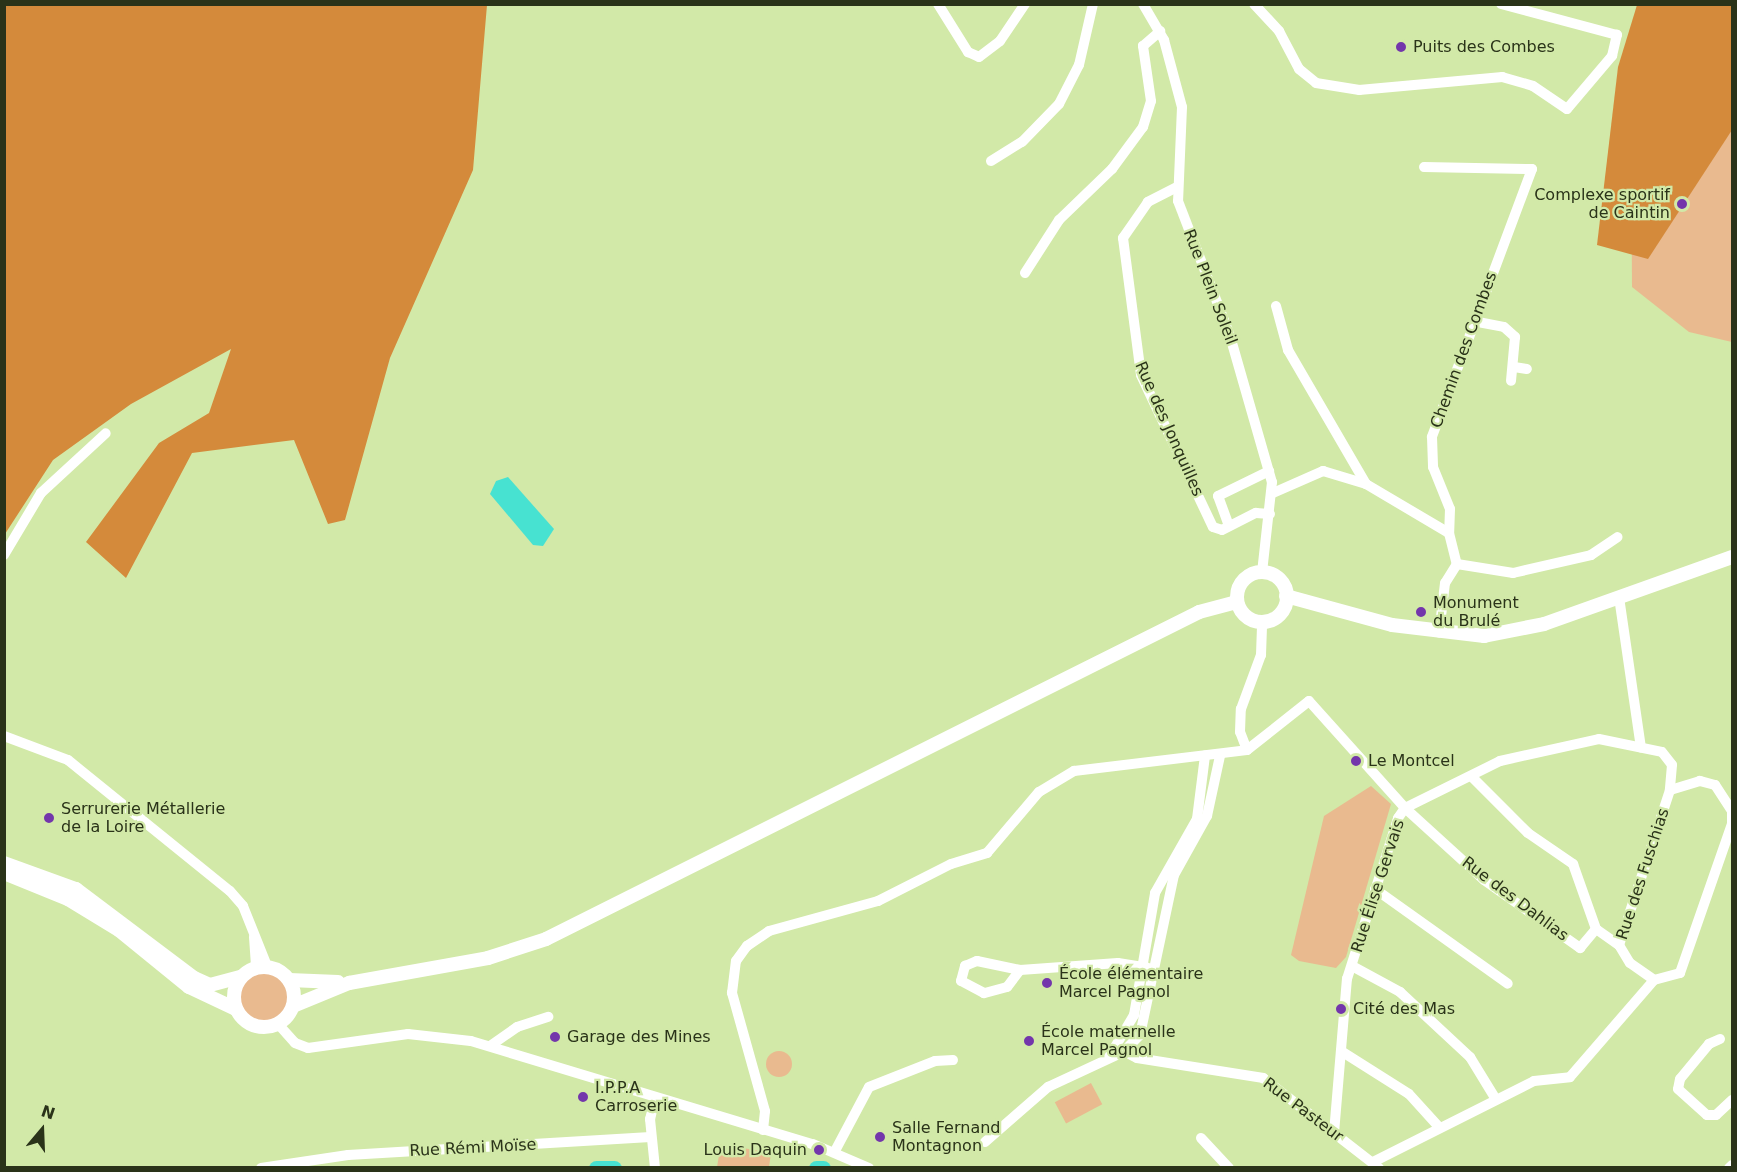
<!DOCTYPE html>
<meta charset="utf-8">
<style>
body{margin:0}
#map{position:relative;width:1737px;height:1172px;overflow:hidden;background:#d2e9a8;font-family:"DejaVu Sans",sans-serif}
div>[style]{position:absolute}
.green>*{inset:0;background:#e9ba8f;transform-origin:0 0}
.round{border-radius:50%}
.forest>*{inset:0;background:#d48a3b}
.water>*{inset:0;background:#47e2d1}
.river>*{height:15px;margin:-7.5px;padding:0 7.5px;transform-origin:7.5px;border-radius:7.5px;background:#47e2d1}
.street>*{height:10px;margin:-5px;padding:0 5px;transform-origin:5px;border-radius:5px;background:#fff}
.secondary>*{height:14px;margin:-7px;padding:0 7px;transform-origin:7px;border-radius:7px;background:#fff}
.secondary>.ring{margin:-7px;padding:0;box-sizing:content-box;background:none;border:14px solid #fff;border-radius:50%}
.dots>*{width:16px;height:16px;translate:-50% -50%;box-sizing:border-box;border:3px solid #d2e9a8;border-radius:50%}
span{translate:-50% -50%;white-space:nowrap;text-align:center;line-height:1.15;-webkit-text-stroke:4.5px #d2e9a8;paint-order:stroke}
.poi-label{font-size:16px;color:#2a3319}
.left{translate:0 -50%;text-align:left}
.right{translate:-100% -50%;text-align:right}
.street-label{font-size:16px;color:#2a3319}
.frame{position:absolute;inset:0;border:6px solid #2a3319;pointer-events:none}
.north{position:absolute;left:12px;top:1100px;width:60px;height:60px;-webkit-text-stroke:4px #d2e9a8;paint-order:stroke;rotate:19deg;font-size:16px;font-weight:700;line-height:24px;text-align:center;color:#2a3319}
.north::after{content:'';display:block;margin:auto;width:21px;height:27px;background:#2a3319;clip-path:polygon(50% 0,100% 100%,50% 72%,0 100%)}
</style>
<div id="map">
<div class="green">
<i style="clip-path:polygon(1732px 5px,1732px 342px,1689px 332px,1632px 287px,1631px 121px)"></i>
<i style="clip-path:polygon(1371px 786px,1391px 804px,1346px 957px,1336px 968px,1299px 961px,1291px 955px,1324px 816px)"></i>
<i class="round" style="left:238px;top:970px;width:52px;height:52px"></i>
<i class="round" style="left:766px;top:1051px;width:26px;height:26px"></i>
<i style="left:1091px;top:1083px;width:24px;height:41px;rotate:62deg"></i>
<i style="clip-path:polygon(721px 1144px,771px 1153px,769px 1167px,717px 1167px)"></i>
</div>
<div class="forest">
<i style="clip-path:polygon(5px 4px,487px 5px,473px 170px,390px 358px,345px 520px,328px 524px,294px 440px,192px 453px,126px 578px,86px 542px,159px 443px,209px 413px,231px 349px,131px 404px,53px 460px,5px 534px)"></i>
<i style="clip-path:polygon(1637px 5px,1732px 5px,1732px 130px,1648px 259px,1597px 245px,1618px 67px)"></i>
</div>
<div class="water">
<i style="clip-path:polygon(508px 477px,554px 529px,543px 546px,533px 545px,490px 494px,496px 481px)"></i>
</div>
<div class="river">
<i style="left:596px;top:1168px;width:18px"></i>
<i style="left:816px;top:1168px;width:7px"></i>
</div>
<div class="street">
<i style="left:938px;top:4px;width:57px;rotate:58deg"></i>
<i style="left:968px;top:52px;width:12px;rotate:24deg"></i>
<i style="left:979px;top:57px;width:26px;rotate:-37deg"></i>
<i style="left:1000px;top:41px;width:45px;rotate:-56deg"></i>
<i style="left:1143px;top:4px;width:42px;rotate:59.7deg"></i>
<i style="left:1164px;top:40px;width:69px;rotate:75deg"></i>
<i style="left:1182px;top:107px;width:94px;rotate:92.4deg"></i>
<i style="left:1178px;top:201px;width:145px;rotate:68.9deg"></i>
<i style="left:1230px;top:336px;width:152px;rotate:74deg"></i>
<i style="left:1272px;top:482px;width:91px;rotate:96.3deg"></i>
<i style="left:1254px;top:4px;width:37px;rotate:47deg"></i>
<i style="left:1279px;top:31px;width:43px;rotate:62.2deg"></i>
<i style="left:1299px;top:69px;width:22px;rotate:39deg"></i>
<i style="left:1316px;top:83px;width:44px;rotate:9.2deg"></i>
<i style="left:1359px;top:90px;width:144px;rotate:-5.2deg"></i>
<i style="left:1502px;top:77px;width:32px;rotate:16deg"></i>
<i style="left:1533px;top:86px;width:41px;rotate:34.1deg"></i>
<i style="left:1567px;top:109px;width:70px;rotate:-49.7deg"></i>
<i style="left:1612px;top:56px;width:22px;rotate:-77deg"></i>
<i style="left:1617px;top:35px;width:120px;rotate:-165deg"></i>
<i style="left:991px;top:161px;width:36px;rotate:-32deg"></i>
<i style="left:1022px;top:142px;width:53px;rotate:-45.8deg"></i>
<i style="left:1059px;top:104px;width:44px;rotate:-62.9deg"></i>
<i style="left:1079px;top:65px;width:63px;rotate:-77.1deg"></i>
<i style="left:1424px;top:167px;width:108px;rotate:1.1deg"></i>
<i style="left:1532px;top:169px;width:286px;rotate:110.5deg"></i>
<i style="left:1432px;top:437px;width:30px;rotate:88deg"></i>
<i style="left:1433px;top:467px;width:45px;rotate:68deg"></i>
<i style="left:1450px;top:509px;width:24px;rotate:92deg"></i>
<i style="left:1177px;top:187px;width:33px;rotate:153deg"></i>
<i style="left:1148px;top:202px;width:44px;rotate:124.8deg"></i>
<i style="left:1123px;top:238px;width:138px;rotate:82.5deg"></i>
<i style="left:1141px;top:375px;width:168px;rotate:64.7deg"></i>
<i style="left:1213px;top:527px;width:9px;rotate:18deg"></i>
<i style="left:1222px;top:530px;width:38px;rotate:-27deg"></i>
<i style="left:1256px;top:513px;width:14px;rotate:4deg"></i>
<i style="left:1025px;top:273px;width:63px;rotate:-57.3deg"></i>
<i style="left:1059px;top:220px;width:74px;rotate:-43.9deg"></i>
<i style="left:1112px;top:169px;width:52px;rotate:-53.6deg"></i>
<i style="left:1143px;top:127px;width:27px;rotate:-73deg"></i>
<i style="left:1151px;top:101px;width:56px;rotate:-98.3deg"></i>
<i style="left:1143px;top:46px;width:23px;rotate:-41deg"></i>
<i style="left:1276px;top:306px;width:46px;rotate:74.7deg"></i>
<i style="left:1288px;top:350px;width:155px;rotate:59.8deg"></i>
<i style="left:1366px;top:484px;width:96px;rotate:30.6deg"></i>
<i style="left:1449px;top:533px;width:32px;rotate:76deg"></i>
<i style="left:1457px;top:564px;width:22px;rotate:122deg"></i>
<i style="left:1445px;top:583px;width:50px;rotate:96.8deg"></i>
<i style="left:1478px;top:322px;width:26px;rotate:11deg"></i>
<i style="left:1504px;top:327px;width:15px;rotate:42deg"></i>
<i style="left:1515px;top:337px;width:44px;rotate:95.2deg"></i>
<i style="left:1514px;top:367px;width:13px;rotate:9deg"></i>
<i style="left:1273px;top:493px;width:55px;rotate:-23.7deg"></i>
<i style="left:1323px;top:471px;width:45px;rotate:16.8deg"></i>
<i style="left:1229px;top:526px;width:32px;rotate:-110deg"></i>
<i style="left:1218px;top:496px;width:57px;rotate:-26.1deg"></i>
<i style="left:4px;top:555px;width:72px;rotate:-59.2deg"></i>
<i style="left:41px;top:493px;width:88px;rotate:-42.7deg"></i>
<i style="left:1457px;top:564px;width:57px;rotate:9.1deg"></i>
<i style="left:1513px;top:573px;width:80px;rotate:-13deg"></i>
<i style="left:1591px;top:555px;width:32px;rotate:-34deg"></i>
<i style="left:1619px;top:597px;width:152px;rotate:81.7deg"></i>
<i style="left:4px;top:736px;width:68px;rotate:20.6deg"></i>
<i style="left:68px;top:760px;width:208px;rotate:39deg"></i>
<i style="left:230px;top:891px;width:20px;rotate:49deg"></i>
<i style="left:243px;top:906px;width:65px;rotate:68.2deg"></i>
<i style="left:1247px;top:750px;width:19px;rotate:-111deg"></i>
<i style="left:1240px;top:732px;width:23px;rotate:-88deg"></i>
<i style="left:1241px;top:709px;width:58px;rotate:-69.7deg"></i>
<i style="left:1261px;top:655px;width:33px;rotate:-88deg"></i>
<i style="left:1472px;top:777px;width:79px;rotate:45deg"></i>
<i style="left:1528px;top:833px;width:55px;rotate:34.6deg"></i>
<i style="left:1573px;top:864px;width:69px;rotate:70.5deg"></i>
<i style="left:1596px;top:929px;width:28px;rotate:35deg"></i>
<i style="left:1375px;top:889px;width:163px;rotate:35.5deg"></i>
<i style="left:254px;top:937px;width:30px;rotate:86deg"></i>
<i style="left:1352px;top:966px;width:55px;rotate:28.4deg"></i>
<i style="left:1400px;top:992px;width:96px;rotate:42.9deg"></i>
<i style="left:1470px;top:1057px;width:48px;rotate:58.6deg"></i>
<i style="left:1020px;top:970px;width:21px;rotate:127deg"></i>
<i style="left:1007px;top:987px;width:24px;rotate:165deg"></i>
<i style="left:984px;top:993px;width:26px;rotate:-152deg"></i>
<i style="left:961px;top:981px;width:16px;rotate:-75deg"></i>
<i style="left:965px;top:966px;width:13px;rotate:-23deg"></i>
<i style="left:977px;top:961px;width:44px;rotate:11.8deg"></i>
<i style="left:1020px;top:970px;width:98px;rotate:-4.1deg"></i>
<i style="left:1118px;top:963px;width:30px;rotate:9deg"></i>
<i style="left:1654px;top:980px;width:27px;rotate:-15deg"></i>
<i style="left:1680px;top:973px;width:158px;rotate:-70.8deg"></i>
<i style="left:1732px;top:824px;width:13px;rotate:-90deg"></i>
<i style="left:1732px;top:811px;width:31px;rotate:-123deg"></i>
<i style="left:1715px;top:785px;width:16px;rotate:-165deg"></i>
<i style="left:1700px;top:781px;width:31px;rotate:163deg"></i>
<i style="left:278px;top:1024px;width:25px;rotate:48deg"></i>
<i style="left:295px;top:1043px;width:14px;rotate:21deg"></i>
<i style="left:308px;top:1048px;width:101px;rotate:-8deg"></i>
<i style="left:408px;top:1034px;width:63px;rotate:6.3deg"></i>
<i style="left:471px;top:1041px;width:357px;rotate:16.8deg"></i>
<i style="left:813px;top:1144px;width:61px;rotate:23.2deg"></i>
<i style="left:1720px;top:1039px;width:12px;rotate:156deg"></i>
<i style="left:1709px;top:1044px;width:45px;rotate:129.6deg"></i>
<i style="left:1680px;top:1079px;width:10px;rotate:101deg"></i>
<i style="left:1678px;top:1089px;width:39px;rotate:42deg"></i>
<i style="left:1707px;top:1115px;width:9px"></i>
<i style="left:1716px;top:1115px;width:22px;rotate:-43deg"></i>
<i style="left:490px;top:1046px;width:33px;rotate:-35deg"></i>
<i style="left:517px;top:1027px;width:33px;rotate:-18deg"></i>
<i style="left:1118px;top:1048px;width:21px;rotate:28deg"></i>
<i style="left:1137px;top:1058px;width:128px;rotate:9deg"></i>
<i style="left:1263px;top:1078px;width:147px;rotate:37.8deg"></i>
<i style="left:1341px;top:1051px;width:80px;rotate:32.3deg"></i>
<i style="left:1409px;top:1094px;width:45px;rotate:47.7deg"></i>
<i style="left:1109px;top:1057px;width:49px;rotate:-59.2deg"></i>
<i style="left:1134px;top:1015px;width:124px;rotate:-80.2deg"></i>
<i style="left:1155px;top:893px;width:85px;rotate:-60.4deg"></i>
<i style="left:1197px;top:819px;width:64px;rotate:-82.8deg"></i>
<i style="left:655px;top:1098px;width:22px;rotate:103deg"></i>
<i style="left:650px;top:1119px;width:49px;rotate:84.2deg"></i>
<i style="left:763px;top:1130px;width:19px;rotate:-84deg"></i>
<i style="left:765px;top:1111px;width:123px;rotate:-105.6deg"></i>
<i style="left:732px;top:993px;width:32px;rotate:-83deg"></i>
<i style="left:736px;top:961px;width:19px;rotate:-54deg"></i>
<i style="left:747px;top:946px;width:27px;rotate:-34deg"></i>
<i style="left:769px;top:931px;width:113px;rotate:-15.4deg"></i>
<i style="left:878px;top:901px;width:82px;rotate:-26.9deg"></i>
<i style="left:951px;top:864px;width:38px;rotate:-17deg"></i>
<i style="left:987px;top:853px;width:80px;rotate:-49.6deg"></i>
<i style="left:1039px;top:792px;width:41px;rotate:-31deg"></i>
<i style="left:1074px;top:771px;width:174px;rotate:-6.9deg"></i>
<i style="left:1247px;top:750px;width:79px;rotate:-38.3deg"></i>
<i style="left:1309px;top:701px;width:144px;rotate:48.1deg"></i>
<i style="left:1405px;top:808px;width:107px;rotate:42.3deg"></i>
<i style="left:1484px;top:880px;width:118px;rotate:35.3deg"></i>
<i style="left:1580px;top:948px;width:25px;rotate:-50deg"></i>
<i style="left:1334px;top:1133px;width:155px;rotate:-85.2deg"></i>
<i style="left:1347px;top:979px;width:169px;rotate:-72.4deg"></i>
<i style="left:1398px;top:818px;width:12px;rotate:-55deg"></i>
<i style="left:1405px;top:808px;width:106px;rotate:-26.3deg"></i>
<i style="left:1500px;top:761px;width:101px;rotate:-12.5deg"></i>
<i style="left:1599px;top:739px;width:64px;rotate:11.7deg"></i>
<i style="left:1662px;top:752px;width:16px;rotate:52deg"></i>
<i style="left:1672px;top:765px;width:25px;rotate:95deg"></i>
<i style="left:1670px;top:790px;width:163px;rotate:108.2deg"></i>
<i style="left:1619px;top:945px;width:21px;rotate:59deg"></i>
<i style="left:1630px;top:963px;width:29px;rotate:35deg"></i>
<i style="left:1201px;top:1138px;width:41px;rotate:47deg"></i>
<i style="left:985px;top:1142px;width:84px;rotate:-41.1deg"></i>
<i style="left:1048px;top:1087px;width:83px;rotate:-25deg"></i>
<i style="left:1123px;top:1052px;width:24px;rotate:-45deg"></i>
<i style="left:1140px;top:1035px;width:164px;rotate:-78deg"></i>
<i style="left:1174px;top:875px;width:68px;rotate:-60.8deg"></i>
<i style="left:1207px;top:816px;width:61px;rotate:-77.8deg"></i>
<i style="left:835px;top:1151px;width:72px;rotate:-62deg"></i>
<i style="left:869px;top:1087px;width:71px;rotate:-21.5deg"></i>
<i style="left:935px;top:1061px;width:18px;rotate:-3deg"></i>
<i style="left:1373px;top:1162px;width:180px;rotate:-26.7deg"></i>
<i style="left:1534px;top:1081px;width:36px;rotate:-6deg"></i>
<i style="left:1570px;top:1077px;width:128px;rotate:-49.1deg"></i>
<i style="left:261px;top:1168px;width:88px;rotate:-8.5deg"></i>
<i style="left:348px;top:1155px;width:303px;rotate:-3.4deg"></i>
<i style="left:1729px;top:1168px;width:4px;rotate:-45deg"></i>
</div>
<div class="secondary">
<i class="ring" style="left:1237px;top:572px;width:36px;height:36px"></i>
<i style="left:1286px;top:596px;width:110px;rotate:15.3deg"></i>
<i style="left:1392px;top:625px;width:93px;rotate:6.8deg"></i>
<i style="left:1484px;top:636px;width:61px;rotate:-11.3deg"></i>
<i style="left:1544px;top:624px;width:200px;rotate:-19.6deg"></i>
<i style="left:4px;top:863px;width:77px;rotate:19.9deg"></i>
<i style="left:76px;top:889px;width:148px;rotate:37deg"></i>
<i style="left:194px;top:978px;width:17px;rotate:24deg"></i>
<i style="left:210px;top:985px;width:31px;rotate:-15deg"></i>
<i style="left:4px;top:873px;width:69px;rotate:22.1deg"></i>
<i style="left:68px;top:899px;width:60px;rotate:31.3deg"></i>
<i style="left:119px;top:930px;width:90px;rotate:39.2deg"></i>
<i style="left:189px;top:987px;width:52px;rotate:25.1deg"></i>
<i class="ring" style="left:234px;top:967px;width:46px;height:46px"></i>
<i style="left:289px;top:980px;width:49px;rotate:2.3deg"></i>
<i style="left:293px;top:1006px;width:61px;rotate:-22.3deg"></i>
<i style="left:349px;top:983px;width:141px;rotate:-10.2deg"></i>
<i style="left:488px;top:958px;width:61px;rotate:-18.1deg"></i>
<i style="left:546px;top:939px;width:730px;rotate:-26.6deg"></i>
<i style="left:1199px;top:612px;width:39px;rotate:-15deg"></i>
</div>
<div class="dots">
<i style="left:1401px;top:47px;background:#7336ab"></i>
<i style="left:1682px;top:204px;background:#7336ab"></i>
<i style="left:1421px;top:612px;background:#7336ab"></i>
<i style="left:1356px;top:761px;background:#7336ab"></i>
<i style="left:49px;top:818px;background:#7336ab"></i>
<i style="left:1047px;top:983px;background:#7336ab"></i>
<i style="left:1341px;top:1009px;background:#7336ab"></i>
<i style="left:555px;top:1037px;background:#7336ab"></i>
<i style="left:1029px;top:1041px;background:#7336ab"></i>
<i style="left:583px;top:1097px;background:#7336ab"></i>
<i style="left:880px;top:1137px;background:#7336ab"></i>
<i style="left:819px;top:1150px;background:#7336ab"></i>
</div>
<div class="poi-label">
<span class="left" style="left:1413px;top:47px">Puits des Combes</span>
<span class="right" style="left:1670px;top:204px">Complexe sportif<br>de Caintin</span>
<span class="left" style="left:1433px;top:612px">Monument<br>du Brulé</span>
<span class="left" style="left:1368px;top:761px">Le Montcel</span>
<span class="left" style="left:61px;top:818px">Serrurerie Métallerie<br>de la Loire</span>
<span class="left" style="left:1059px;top:983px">École élémentaire<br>Marcel Pagnol</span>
<span class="left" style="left:1353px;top:1009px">Cité des Mas</span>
<span class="left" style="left:1041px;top:1041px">École maternelle<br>Marcel Pagnol</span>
<span class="left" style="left:567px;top:1037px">Garage des Mines</span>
<span class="left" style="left:595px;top:1097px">I.P.P.A<br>Carroserie</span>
<span class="left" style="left:892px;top:1137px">Salle Fernand<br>Montagnon</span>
<span class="right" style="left:807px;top:1150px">Louis Daquin</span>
</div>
<div class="street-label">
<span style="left:1210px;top:287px;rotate:69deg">Rue Plein Soleil</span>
<span style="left:1464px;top:350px;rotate:-70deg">Chemin des Combes</span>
<span style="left:1169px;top:429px;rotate:66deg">Rue des Jonquilles</span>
<span style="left:1643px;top:874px;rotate:-72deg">Rue des Fuschias</span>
<span style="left:1378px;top:886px;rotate:-72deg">Rue Élise Gervais</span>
<span style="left:1515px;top:899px;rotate:37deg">Rue des Dahlias</span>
<span style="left:1303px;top:1110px;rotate:37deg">Rue Pasteur</span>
<span style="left:473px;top:1148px;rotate:-3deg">Rue Rémi Moïse</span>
</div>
<div class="frame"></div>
<div class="north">N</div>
</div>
